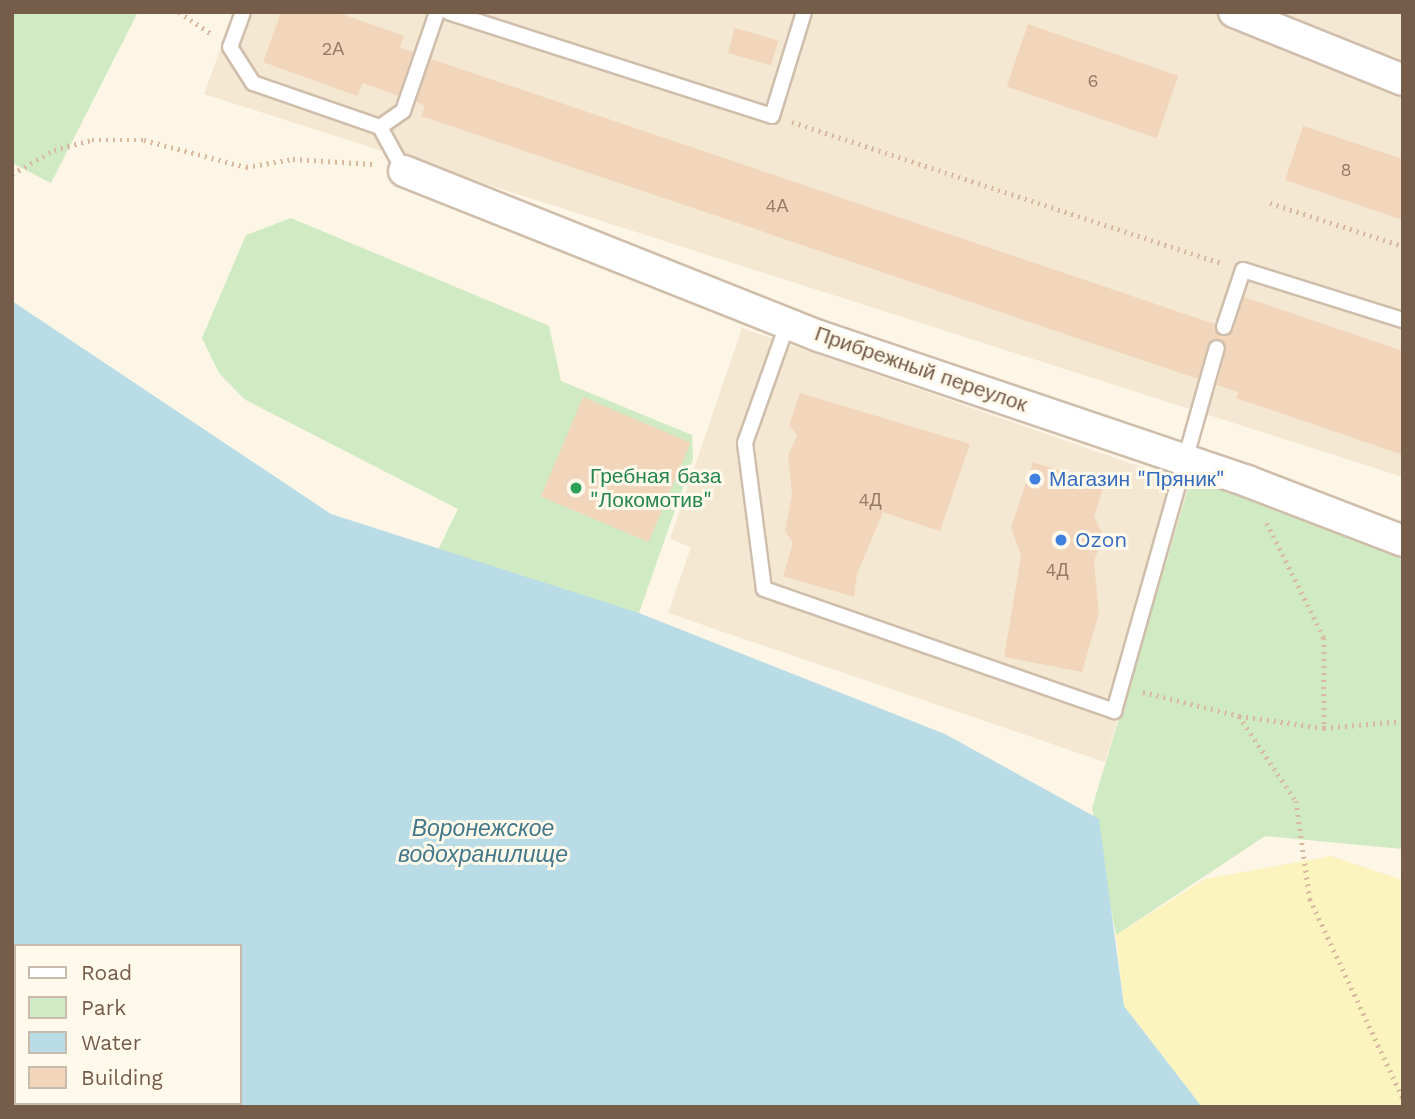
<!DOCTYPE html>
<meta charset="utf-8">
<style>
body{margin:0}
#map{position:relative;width:1415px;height:1119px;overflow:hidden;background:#fdf5e5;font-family:"Work Sans",sans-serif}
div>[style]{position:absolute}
.residential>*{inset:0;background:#f4e8d3}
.green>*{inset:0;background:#d0eac3}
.sand>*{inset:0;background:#fcf4bf}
.water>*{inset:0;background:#b9dce6}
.building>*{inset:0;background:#f2d6bc;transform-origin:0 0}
.path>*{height:4.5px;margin-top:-2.25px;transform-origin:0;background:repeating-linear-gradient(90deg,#d7ba9f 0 2px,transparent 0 7px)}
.roads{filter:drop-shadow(2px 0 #cebeab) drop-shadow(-2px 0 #cebeab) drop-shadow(0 2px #cebeab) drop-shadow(0 -2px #cebeab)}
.service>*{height:14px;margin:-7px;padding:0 7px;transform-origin:7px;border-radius:7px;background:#fff}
.minor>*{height:30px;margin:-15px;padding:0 15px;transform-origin:15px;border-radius:15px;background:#fff}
.dots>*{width:19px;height:19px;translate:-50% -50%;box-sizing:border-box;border:4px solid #fff9ec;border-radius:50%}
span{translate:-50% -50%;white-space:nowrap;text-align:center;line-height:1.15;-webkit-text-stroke:6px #fff9ec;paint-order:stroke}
.number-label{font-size:18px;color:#957b66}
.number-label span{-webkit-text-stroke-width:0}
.street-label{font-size:21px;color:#765d4a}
.leisure-label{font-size:21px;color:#27864d}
.left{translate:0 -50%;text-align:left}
.shop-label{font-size:21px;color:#366cbe}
.water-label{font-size:23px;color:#43788a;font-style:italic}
.frame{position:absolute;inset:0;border:14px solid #765d4a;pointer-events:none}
.legend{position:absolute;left:14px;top:944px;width:228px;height:161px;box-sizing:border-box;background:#fff9ec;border:2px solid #c8bbab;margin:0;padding:9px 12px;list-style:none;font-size:21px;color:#765d4a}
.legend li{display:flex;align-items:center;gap:14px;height:35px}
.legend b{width:35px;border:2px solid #c8bbab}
</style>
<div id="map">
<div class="residential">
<i style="clip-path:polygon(234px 12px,1403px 12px,1403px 477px,204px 94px)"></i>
<i style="clip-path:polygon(742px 328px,1190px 484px,1105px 762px,668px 613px,691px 547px,670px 539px)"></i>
</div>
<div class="green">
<i style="clip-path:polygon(12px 12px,138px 12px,51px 183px,12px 163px)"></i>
<i style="clip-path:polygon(291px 218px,549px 326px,561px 381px,692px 435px,693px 459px,639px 613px,437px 552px,458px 509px,244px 399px,219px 373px,202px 338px,246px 235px)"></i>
<i style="clip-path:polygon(1193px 473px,1403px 532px,1403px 849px,1265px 836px,1116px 935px,1092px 808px)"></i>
</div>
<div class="sand">
<i style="clip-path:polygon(1331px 856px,1403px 880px,1403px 1107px,1202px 1107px,1124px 1006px,1116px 935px,1205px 879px)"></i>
</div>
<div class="water">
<i style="clip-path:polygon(evenodd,12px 301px,331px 514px,639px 613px,945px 734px,1099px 819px,1124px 1006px,1202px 1107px,12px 1107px,12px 301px,16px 946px,240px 946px,240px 1103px,16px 1103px,16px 946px)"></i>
</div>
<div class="building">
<i style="clip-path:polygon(281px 12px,337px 12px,404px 36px,400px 48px,413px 52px,398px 96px,363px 83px,357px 96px,263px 62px)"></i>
<i style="left:1028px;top:24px;width:159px;height:66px;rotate:19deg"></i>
<i style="left:735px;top:28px;width:45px;height:26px;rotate:16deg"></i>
<i style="clip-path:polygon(431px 59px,1215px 324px,1222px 336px,1233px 331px,1244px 297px,1403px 351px,1403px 455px,1236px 398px,1238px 392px,1217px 385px,1226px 350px,1220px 339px,1208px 345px,1198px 379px,421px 116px,425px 106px,416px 102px)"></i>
<i style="clip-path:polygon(1303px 126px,1403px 159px,1403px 220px,1285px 180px)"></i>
<i style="clip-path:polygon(800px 393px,970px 444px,940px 531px,883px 512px,857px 574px,854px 597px,783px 576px,793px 543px,785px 531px,792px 494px,788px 456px,797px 436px,789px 425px)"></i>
<i style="left:583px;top:397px;width:117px;height:108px;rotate:23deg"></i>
<i style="clip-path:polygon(1033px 462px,1104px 485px,1094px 517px,1103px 535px,1094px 562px,1099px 613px,1082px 672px,1004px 657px,1021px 556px,1011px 527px)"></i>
</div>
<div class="path">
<i style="left:179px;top:12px;width:41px;rotate:34.1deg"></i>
<i style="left:792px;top:122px;width:453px;rotate:18.2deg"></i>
<i style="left:12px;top:174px;width:48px;rotate:-29.7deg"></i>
<i style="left:54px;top:150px;width:39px;rotate:-15deg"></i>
<i style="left:92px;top:140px;width:52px"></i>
<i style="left:144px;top:140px;width:106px;rotate:14.8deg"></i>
<i style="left:246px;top:167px;width:48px;rotate:-9.7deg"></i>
<i style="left:293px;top:159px;width:80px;rotate:3.6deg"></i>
<i style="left:1270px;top:203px;width:140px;rotate:17.9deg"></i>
<i style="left:1267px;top:523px;width:128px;rotate:63.6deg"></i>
<i style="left:1324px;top:638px;width:90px;rotate:90deg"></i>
<i style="left:1143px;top:692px;width:99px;rotate:14deg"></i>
<i style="left:1239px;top:716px;width:86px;rotate:8deg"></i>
<i style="left:1324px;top:728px;width:79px;rotate:-5.1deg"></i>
<i style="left:1239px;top:716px;width:102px;rotate:56.2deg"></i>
<i style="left:1296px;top:801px;width:99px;rotate:81.9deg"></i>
<i style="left:1310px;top:899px;width:220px;rotate:65deg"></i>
</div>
<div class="roads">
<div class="service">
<i style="left:243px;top:12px;width:37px;rotate:110deg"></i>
<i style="left:230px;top:47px;width:43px;rotate:57.4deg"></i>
<i style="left:253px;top:83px;width:134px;rotate:19.1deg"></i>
<i style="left:380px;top:127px;width:50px;rotate:61.4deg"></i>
<i style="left:448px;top:12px;width:340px;rotate:17.8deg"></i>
<i style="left:772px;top:116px;width:109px;rotate:-72.9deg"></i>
<i style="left:380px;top:127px;width:28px;rotate:-35deg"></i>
<i style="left:403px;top:111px;width:105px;rotate:-71deg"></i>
<i style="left:788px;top:322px;width:128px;rotate:109.6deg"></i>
<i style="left:745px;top:443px;width:147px;rotate:82.6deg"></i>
<i style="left:764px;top:589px;width:371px;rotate:19.2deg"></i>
<i style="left:1114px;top:711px;width:377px;rotate:-74.2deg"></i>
<i style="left:1224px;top:327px;width:60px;rotate:-71.6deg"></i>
<i style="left:1243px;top:270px;width:168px;rotate:17.4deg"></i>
</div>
<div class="minor">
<i style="left:1234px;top:12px;width:182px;rotate:21.9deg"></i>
<i style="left:404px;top:171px;width:447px;rotate:21.7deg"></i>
<i style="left:819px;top:336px;width:452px;rotate:18.7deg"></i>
<i style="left:1247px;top:481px;width:167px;rotate:21deg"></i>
</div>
</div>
<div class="dots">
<i style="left:1035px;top:479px;background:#3f7fe0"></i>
<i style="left:576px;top:488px;background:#2e9e5b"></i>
<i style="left:1061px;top:540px;background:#3f7fe0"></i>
</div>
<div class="number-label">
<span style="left:333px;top:49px">2А</span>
<span style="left:1093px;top:81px">6</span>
<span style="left:1346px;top:170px">8</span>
<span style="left:777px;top:206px">4А</span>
<span style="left:870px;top:500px">4Д</span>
<span style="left:1057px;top:570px">4Д</span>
</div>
<div class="street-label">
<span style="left:921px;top:369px;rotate:19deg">Прибрежный переулок</span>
</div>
<div class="leisure-label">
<span class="left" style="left:590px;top:488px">Гребная база<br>"Локомотив"</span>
</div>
<div class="shop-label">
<span class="left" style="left:1049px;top:479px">Магазин "Пряник"</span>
<span class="left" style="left:1075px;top:540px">Ozon</span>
</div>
<div class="water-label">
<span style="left:483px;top:842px">Воронежское<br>водохранилище</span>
</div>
<div class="frame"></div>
<ul class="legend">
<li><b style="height:9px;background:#fff"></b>Road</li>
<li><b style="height:19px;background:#d0eac3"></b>Park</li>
<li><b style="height:19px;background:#b9dce6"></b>Water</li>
<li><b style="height:19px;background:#f2d6bc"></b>Building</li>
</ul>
</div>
